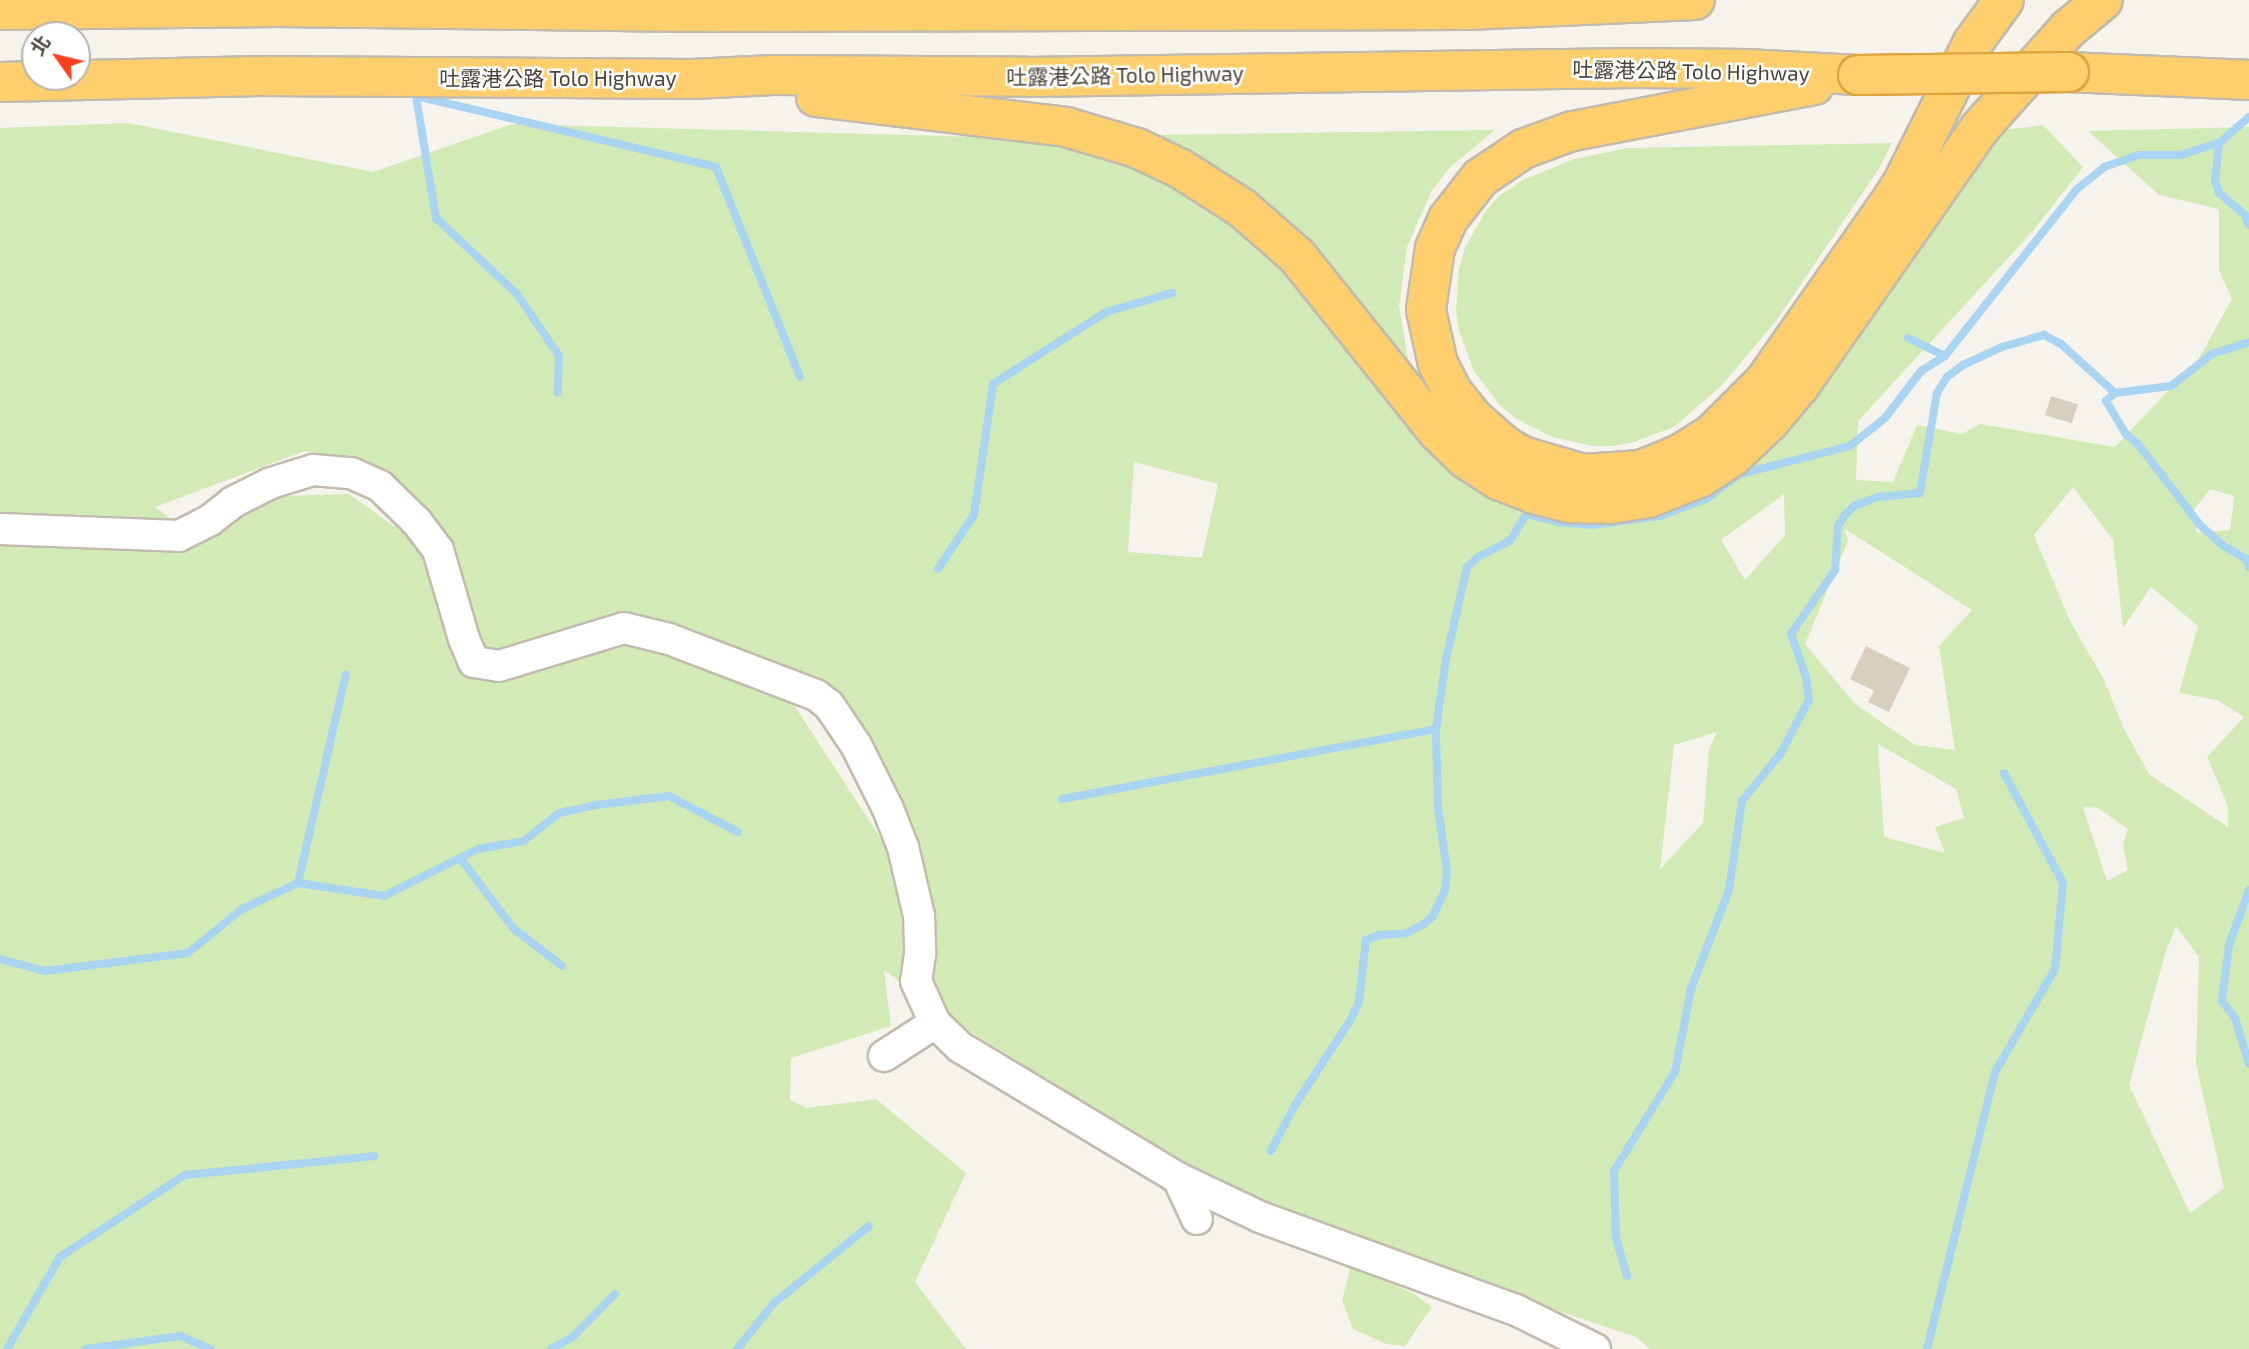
<!DOCTYPE html>
<meta charset="utf-8">
<style>
body{margin:0}
#map{position:relative;width:2249px;height:1349px;overflow:hidden;background:#f6f3ec;font-family:"Exo 2","Noto Sans TC",sans-serif}
div>[style]{position:absolute}
.green>*{inset:0;background:#d2eab5}
.stream>*{height:8px;margin:-4px;padding:0 4px;transform-origin:4px;border-radius:4px;background:#a9d4f2}
.building>*{inset:0;background:#d8cfc1;transform-origin:0 0}
.roads{filter:drop-shadow(2px 0 #c2bbae) drop-shadow(-2px 0 #c2bbae) drop-shadow(0 2px #c2bbae) drop-shadow(0 -2px #c2bbae)}
.minor>*{height:30px;margin:-15px;padding:0 15px;transform-origin:15px;border-radius:15px;background:#fff}
.highway>*{height:38px;margin:-19px;padding:0 19px;transform-origin:19px;border-radius:19px;background:#ffcf6e}
.bridges{filter:drop-shadow(2px 0 #e0a43c) drop-shadow(-2px 0 #e0a43c) drop-shadow(0 2px #e0a43c) drop-shadow(0 -2px #e0a43c)}
.highway-bridge>*{height:38px;margin:-19px;padding:0 19px;transform-origin:19px;border-radius:19px;background:#ffcf6e}
span{translate:-50% -50%;white-space:nowrap;text-align:center;line-height:1.15;-webkit-text-stroke:5px #fff;paint-order:stroke}
.street-label{font-size:21px;color:#4b4439}
.north{position:absolute;left:21px;top:21px;width:70px;height:70px;box-sizing:border-box;background:#fff;border:2px solid #b7b4b0;border-radius:50%;rotate:304deg;font-size:19px;font-weight:700;line-height:28px;text-align:center;color:#4b4439}
.north::after{content:'';display:block;margin:auto;width:24px;height:32px;background:#fc3f1d;clip-path:polygon(50% 0,100% 100%,50% 72%,0 100%)}
</style>
<div id="map">
<div class="green">
<i style="clip-path:polygon(evenodd,128px 123px,373px 172px,512px 124px,1016px 138px,1062px 146px,1151px 175px,1231px 223px,1283px 269px,1424px 445px,1471px 486px,1528px 513px,1590px 523px,1652px 517px,1692px 503px,1728px 483px,1764px 453px,1816px 396px,2004px 130px,2043px 125px,2083px 167px,2032px 232px,1858px 421px,1856px 480px,1893px 482px,1917px 425px,1962px 434px,1980px 424px,2115px 447px,2199px 358px,2232px 299px,2219px 270px,2219px 209px,2159px 195px,2088px 131px,2249px 127px,2249px 1349px,1650px 1349px,1636px 1337px,1289px 1221px,1122px 1126px,950px 1019px,884px 970px,891px 1026px,791px 1058px,790px 1100px,807px 1108px,876px 1099px,966px 1173px,915px 1282px,966px 1349px,0 1349px,0 128px,128px 123px,305px 451px,376px 470px,429px 511px,395px 527px,349px 494px,283px 496px,191px 534px,155px 507px,305px 451px,128px 123px,1134px 462px,1218px 484px,1202px 558px,1128px 552px,1134px 462px,128px 123px,2073px 487px,2113px 540px,2123px 628px,2151px 587px,2198px 626px,2179px 693px,2217px 700px,2244px 717px,2207px 757px,2228px 806px,2228px 827px,2150px 775px,2124px 729px,2104px 680px,2069px 619px,2034px 535px,2073px 487px,128px 123px,2210px 489px,2234px 496px,2230px 530px,2197px 533px,2193px 511px,2210px 489px,128px 123px,1784px 494px,1785px 535px,1745px 580px,1721px 540px,1784px 494px,128px 123px,1845px 529px,1972px 610px,1939px 646px,1955px 750px,1915px 745px,1855px 704px,1805px 644px,1848px 541px,1845px 529px,128px 123px,838px 691px,900px 796px,883px 842px,792px 702px,838px 691px,128px 123px,1717px 732px,1709px 750px,1703px 823px,1660px 869px,1674px 745px,1717px 732px,128px 123px,1878px 744px,1956px 789px,1964px 818px,1935px 827px,1945px 853px,1884px 837px,1878px 744px,128px 123px,2083px 807px,2098px 808px,2128px 829px,2123px 844px,2128px 870px,2107px 881px,2083px 807px,128px 123px,2176px 926px,2199px 957px,2196px 1064px,2224px 1188px,2190px 1213px,2129px 1085px,2165px 954px,2176px 926px)"></i>
<i style="clip-path:polygon(1495px 130px,1449px 168px,1431px 192px,1407px 247px,1399px 306px,1409px 365px,1327px 260px,1289px 222px,1225px 173px,1154px 135px)"></i>
<i style="clip-path:polygon(1892px 143px,1878px 170px,1776px 321px,1721px 386px,1674px 427px,1634px 442px,1613px 446px,1593px 446px,1552px 437px,1515px 418px,1499px 404px,1474px 371px,1459px 331px,1456px 310px,1459px 269px,1465px 248px,1485px 212px,1499px 196px,1523px 180px,1574px 159px,1628px 148px)"></i>
<i style="clip-path:polygon(1351px 1265px,1414px 1294px,1432px 1307px,1405px 1346px,1386px 1344px,1353px 1329px,1342px 1301px)"></i>
</div>
<div class="stream">
<i style="left:410px;top:91px;width:8px;rotate:40deg"></i>
<i style="left:416px;top:96px;width:308px;rotate:13.3deg"></i>
<i style="left:716px;top:167px;width:226px;rotate:68.2deg"></i>
<i style="left:416px;top:96px;width:124px;rotate:80.7deg"></i>
<i style="left:436px;top:218px;width:111px;rotate:43.2deg"></i>
<i style="left:517px;top:294px;width:75px;rotate:55.9deg"></i>
<i style="left:559px;top:356px;width:37px;rotate:92deg"></i>
<i style="left:2249px;top:117px;width:40px;rotate:139deg"></i>
<i style="left:2219px;top:143px;width:37px;rotate:96deg"></i>
<i style="left:2215px;top:180px;width:14px;rotate:73deg"></i>
<i style="left:2219px;top:193px;width:34px;rotate:40deg"></i>
<i style="left:2245px;top:215px;width:11px;rotate:68deg"></i>
<i style="left:1908px;top:338px;width:41px;rotate:25.9deg"></i>
<i style="left:2115px;top:393px;width:12px;rotate:138deg"></i>
<i style="left:2106px;top:401px;width:39px;rotate:59deg"></i>
<i style="left:2126px;top:434px;width:16px;rotate:40deg"></i>
<i style="left:2138px;top:444px;width:102px;rotate:52.6deg"></i>
<i style="left:2200px;top:525px;width:30px;rotate:42deg"></i>
<i style="left:2222px;top:545px;width:28px;rotate:30deg"></i>
<i style="left:2246px;top:559px;width:9px;rotate:69deg"></i>
<i style="left:938px;top:569px;width:65px;rotate:-56.3deg"></i>
<i style="left:974px;top:515px;width:132px;rotate:-81.7deg"></i>
<i style="left:993px;top:384px;width:134px;rotate:-32.5deg"></i>
<i style="left:1106px;top:312px;width:69px;rotate:-16.1deg"></i>
<i style="left:1062px;top:799px;width:380px;rotate:-10.6deg"></i>
<i style="left:461px;top:859px;width:86px;rotate:53deg"></i>
<i style="left:513px;top:928px;width:62px;rotate:37.8deg"></i>
<i style="left:298px;top:883px;width:214px;rotate:-77.1deg"></i>
<i style="left:2249px;top:890px;width:59px;rotate:110deg"></i>
<i style="left:2229px;top:945px;width:56px;rotate:97.1deg"></i>
<i style="left:2222px;top:1001px;width:21px;rotate:53deg"></i>
<i style="left:2235px;top:1018px;width:48px;rotate:73.1deg"></i>
<i style="left:0;top:959px;width:47px;rotate:14.9deg"></i>
<i style="left:45px;top:971px;width:144px;rotate:-7.2deg"></i>
<i style="left:188px;top:953px;width:70px;rotate:-39.2deg"></i>
<i style="left:242px;top:909px;width:62px;rotate:-24.9deg"></i>
<i style="left:298px;top:883px;width:87px;rotate:8.6deg"></i>
<i style="left:384px;top:896px;width:105px;rotate:-26.6deg"></i>
<i style="left:478px;top:849px;width:47px;rotate:-9.9deg"></i>
<i style="left:524px;top:841px;width:45px;rotate:-38.7deg"></i>
<i style="left:559px;top:813px;width:38px;rotate:-12deg"></i>
<i style="left:596px;top:805px;width:74px;rotate:-7deg"></i>
<i style="left:669px;top:796px;width:78px;rotate:27.6deg"></i>
<i style="left:1271px;top:1151px;width:52px;rotate:-62.4deg"></i>
<i style="left:1295px;top:1105px;width:103px;rotate:-56.9deg"></i>
<i style="left:1351px;top:1019px;width:19px;rotate:-65deg"></i>
<i style="left:1359px;top:1002px;width:62px;rotate:-83.6deg"></i>
<i style="left:1366px;top:940px;width:15px;rotate:-20deg"></i>
<i style="left:1380px;top:935px;width:27px;rotate:-4deg"></i>
<i style="left:1407px;top:933px;width:19px;rotate:-28deg"></i>
<i style="left:1424px;top:924px;width:12px;rotate:-42deg"></i>
<i style="left:1433px;top:916px;width:29px;rotate:-65deg"></i>
<i style="left:1445px;top:890px;width:19px;rotate:-84deg"></i>
<i style="left:1447px;top:871px;width:64px;rotate:-98.1deg"></i>
<i style="left:1438px;top:808px;width:79px;rotate:-91.5deg"></i>
<i style="left:1436px;top:729px;width:71px;rotate:-81.9deg"></i>
<i style="left:1446px;top:659px;width:94px;rotate:-77.1deg"></i>
<i style="left:1467px;top:567px;width:15px;rotate:-42deg"></i>
<i style="left:1478px;top:557px;width:36px;rotate:-27deg"></i>
<i style="left:1510px;top:541px;width:31px;rotate:-59deg"></i>
<i style="left:1526px;top:514px;width:33px;rotate:14deg"></i>
<i style="left:1558px;top:522px;width:35px;rotate:5deg"></i>
<i style="left:1593px;top:525px;width:68px;rotate:-7.7deg"></i>
<i style="left:1660px;top:516px;width:49px;rotate:-20.3deg"></i>
<i style="left:1706px;top:499px;width:42px;rotate:-36.3deg"></i>
<i style="left:1740px;top:474px;width:114px;rotate:-14.3deg"></i>
<i style="left:1850px;top:446px;width:45px;rotate:-38.7deg"></i>
<i style="left:1885px;top:418px;width:59px;rotate:-52.5deg"></i>
<i style="left:1921px;top:371px;width:28px;rotate:-32deg"></i>
<i style="left:1945px;top:356px;width:211px;rotate:-51.7deg"></i>
<i style="left:2076px;top:190px;width:36px;rotate:-39deg"></i>
<i style="left:2104px;top:167px;width:36px;rotate:-19deg"></i>
<i style="left:2138px;top:155px;width:43px"></i>
<i style="left:2181px;top:155px;width:40px;rotate:-18deg"></i>
<i style="left:1627px;top:1276px;width:40px;rotate:-106deg"></i>
<i style="left:1616px;top:1238px;width:67px;rotate:-91.7deg"></i>
<i style="left:1614px;top:1171px;width:116px;rotate:-58.4deg"></i>
<i style="left:1675px;top:1072px;width:85px;rotate:-79.1deg"></i>
<i style="left:1691px;top:989px;width:106px;rotate:-69deg"></i>
<i style="left:1729px;top:890px;width:90px;rotate:-81.7deg"></i>
<i style="left:1742px;top:801px;width:62px;rotate:-50.9deg"></i>
<i style="left:1781px;top:753px;width:60px;rotate:-62.2deg"></i>
<i style="left:1809px;top:700px;width:23px;rotate:-97deg"></i>
<i style="left:1806px;top:677px;width:46px;rotate:-109.2deg"></i>
<i style="left:1791px;top:634px;width:78px;rotate:-55.5deg"></i>
<i style="left:1835px;top:570px;width:44px;rotate:-86.1deg"></i>
<i style="left:1838px;top:526px;width:13px;rotate:-58deg"></i>
<i style="left:1845px;top:515px;width:13px;rotate:-45deg"></i>
<i style="left:1854px;top:506px;width:26px;rotate:-21deg"></i>
<i style="left:1878px;top:497px;width:42px;rotate:-5.4deg"></i>
<i style="left:1920px;top:493px;width:101px;rotate:-80.4deg"></i>
<i style="left:1937px;top:393px;width:19px;rotate:-58deg"></i>
<i style="left:1947px;top:377px;width:20px;rotate:-37deg"></i>
<i style="left:1963px;top:365px;width:43px;rotate:-24.8deg"></i>
<i style="left:2002px;top:347px;width:44px;rotate:-15.9deg"></i>
<i style="left:2044px;top:335px;width:19px;rotate:28deg"></i>
<i style="left:2061px;top:344px;width:73px;rotate:42.2deg"></i>
<i style="left:2115px;top:393px;width:56px;rotate:-7.1deg"></i>
<i style="left:2171px;top:386px;width:52px;rotate:-38deg"></i>
<i style="left:2212px;top:354px;width:39px;rotate:-18deg"></i>
<i style="left:7px;top:1349px;width:106px;rotate:-60.1deg"></i>
<i style="left:60px;top:1257px;width:149px;rotate:-33.3deg"></i>
<i style="left:185px;top:1175px;width:190px;rotate:-5.7deg"></i>
<i style="left:86px;top:1349px;width:95px;rotate:-7.9deg"></i>
<i style="left:180px;top:1336px;width:33px;rotate:23deg"></i>
<i style="left:551px;top:1349px;width:25px;rotate:-29deg"></i>
<i style="left:573px;top:1337px;width:60px;rotate:-45.7deg"></i>
<i style="left:737px;top:1349px;width:59px;rotate:-51.2deg"></i>
<i style="left:774px;top:1303px;width:122px;rotate:-39deg"></i>
<i style="left:1927px;top:1349px;width:285px;rotate:-76.2deg"></i>
<i style="left:1995px;top:1072px;width:119px;rotate:-59.8deg"></i>
<i style="left:2055px;top:969px;width:86px;rotate:-84.7deg"></i>
<i style="left:2063px;top:883px;width:125px;rotate:-118.2deg"></i>
</div>
<div class="building">
<i style="left:2051px;top:396px;width:28px;height:20px;rotate:17deg"></i>
<i style="clip-path:polygon(1866px 646px,1910px 668px,1889px 712px,1868px 702px,1874px 691px,1850px 679px)"></i>
</div>
<div class="roads">
<div class="minor">
<i style="left:0;top:529px;width:179px;rotate:2.2deg"></i>
<i style="left:179px;top:536px;width:34px;rotate:-27deg"></i>
<i style="left:209px;top:521px;width:31px;rotate:-38deg"></i>
<i style="left:233px;top:502px;width:42px;rotate:-26.6deg"></i>
<i style="left:271px;top:483px;width:44px;rotate:-17.2deg"></i>
<i style="left:313px;top:470px;width:38px;rotate:5deg"></i>
<i style="left:351px;top:473px;width:32px;rotate:24deg"></i>
<i style="left:380px;top:486px;width:52px;rotate:44.2deg"></i>
<i style="left:417px;top:522px;width:35px;rotate:53deg"></i>
<i style="left:438px;top:550px;width:93px;rotate:73.7deg"></i>
<i style="left:464px;top:639px;width:25px;rotate:67deg"></i>
<i style="left:474px;top:662px;width:25px;rotate:9deg"></i>
<i style="left:499px;top:666px;width:131px;rotate:-16.9deg"></i>
<i style="left:624px;top:628px;width:46px;rotate:13.7deg"></i>
<i style="left:669px;top:639px;width:157px;rotate:20.9deg"></i>
<i style="left:816px;top:695px;width:16px;rotate:38deg"></i>
<i style="left:829px;top:705px;width:48px;rotate:56deg"></i>
<i style="left:856px;top:745px;width:72px;rotate:63.4deg"></i>
<i style="left:888px;top:809px;width:41px;rotate:68.5deg"></i>
<i style="left:903px;top:847px;width:71px;rotate:76.9deg"></i>
<i style="left:919px;top:916px;width:38px;rotate:88deg"></i>
<i style="left:920px;top:954px;width:27px;rotate:98deg"></i>
<i style="left:916px;top:981px;width:46px;rotate:65.7deg"></i>
<i style="left:935px;top:1023px;width:35px;rotate:44deg"></i>
<i style="left:960px;top:1047px;width:254px;rotate:31deg"></i>
<i style="left:1178px;top:1178px;width:91px;rotate:25.4deg"></i>
<i style="left:1260px;top:1217px;width:272px;rotate:20deg"></i>
<i style="left:1516px;top:1310px;width:88px;rotate:26.3deg"></i>
<i style="left:884px;top:1056px;width:61px;rotate:-32.9deg"></i>
<i style="left:1178px;top:1178px;width:45px;rotate:65.1deg"></i>
</div>
<div class="highway">
<i style="left:0;top:10px;width:278px;rotate:-0.6deg"></i>
<i style="left:278px;top:7px;width:418px;rotate:0.7deg"></i>
<i style="left:696px;top:12px;width:772px;rotate:-0.15deg"></i>
<i style="left:1468px;top:10px;width:227px;rotate:-2.5deg"></i>
<i style="left:2069px;top:72px;width:180px;rotate:2.5deg"></i>
<i style="left:0;top:82px;width:260px;rotate:-1.3deg"></i>
<i style="left:260px;top:76px;width:433px;rotate:0.4deg"></i>
<i style="left:693px;top:79px;width:80px;rotate:-2.9deg"></i>
<i style="left:773px;top:75px;width:255px;rotate:0.4deg"></i>
<i style="left:1028px;top:77px;width:608px;rotate:-0.85deg"></i>
<i style="left:1636px;top:68px;width:110px;rotate:0.5deg"></i>
<i style="left:1746px;top:69px;width:112px;rotate:3.1deg"></i>
<i style="left:1814px;top:85px;width:246px;rotate:169.2deg"></i>
<i style="left:1572px;top:131px;width:52px;rotate:159.8deg"></i>
<i style="left:1523px;top:149px;width:52px;rotate:146deg"></i>
<i style="left:1480px;top:178px;width:52px;rotate:128deg"></i>
<i style="left:1448px;top:219px;width:32px;rotate:114deg"></i>
<i style="left:1435px;top:248px;width:63px;rotate:98.3deg"></i>
<i style="left:1426px;top:310px;width:55px;rotate:77.5deg"></i>
<i style="left:1438px;top:364px;width:33px;rotate:63deg"></i>
<i style="left:1453px;top:393px;width:32px;rotate:51deg"></i>
<i style="left:1473px;top:418px;width:43px;rotate:41.2deg"></i>
<i style="left:1505px;top:446px;width:20px;rotate:30deg"></i>
<i style="left:1522px;top:456px;width:65px;rotate:16.2deg"></i>
<i style="left:1584px;top:474px;width:57px;rotate:-4deg"></i>
<i style="left:1641px;top:470px;width:42px;rotate:-22.3deg"></i>
<i style="left:1680px;top:454px;width:38px;rotate:-32deg"></i>
<i style="left:1712px;top:434px;width:75px;rotate:-45deg"></i>
<i style="left:1765px;top:381px;width:213px;rotate:-55deg"></i>
<i style="left:1887px;top:207px;width:27px;rotate:-57deg"></i>
<i style="left:1902px;top:184px;width:157px;rotate:-63.4deg"></i>
<i style="left:1972px;top:44px;width:54px;rotate:-54deg"></i>
<i style="left:816px;top:97px;width:252px;rotate:6.8deg"></i>
<i style="left:1066px;top:127px;width:74px;rotate:16.5deg"></i>
<i style="left:1137px;top:148px;width:49px;rotate:25.5deg"></i>
<i style="left:1181px;top:169px;width:72px;rotate:32.6deg"></i>
<i style="left:1242px;top:208px;width:73px;rotate:41.1deg"></i>
<i style="left:1297px;top:256px;width:226px;rotate:51.3deg"></i>
<i style="left:1438px;top:432px;width:39px;rotate:44deg"></i>
<i style="left:1466px;top:459px;width:38px;rotate:33deg"></i>
<i style="left:1498px;top:480px;width:39px;rotate:21deg"></i>
<i style="left:1534px;top:494px;width:38px;rotate:14deg"></i>
<i style="left:1571px;top:503px;width:39px;rotate:1deg"></i>
<i style="left:1610px;top:504px;width:38px;rotate:-9deg"></i>
<i style="left:1648px;top:498px;width:57px;rotate:-21.6deg"></i>
<i style="left:1701px;top:477px;width:38px;rotate:-33deg"></i>
<i style="left:1733px;top:456px;width:50px;rotate:-43.4deg"></i>
<i style="left:1769px;top:422px;width:48px;rotate:-50deg"></i>
<i style="left:1800px;top:385px;width:312px;rotate:-55deg"></i>
<i style="left:1979px;top:129px;width:134px;rotate:-48.3deg"></i>
<i style="left:2068px;top:29px;width:45px;rotate:-39.6deg"></i>
</div>
</div>
<div class="bridges">
<div class="highway-bridge">
<i style="left:1858px;top:75px;width:211px;rotate:-0.8deg"></i>
</div>
</div>
<div class="street-label">
<span style="left:1691px;top:71px;rotate:1deg">吐露港公路 Tolo Highway</span>
<span style="left:1125px;top:75px;rotate:-1deg">吐露港公路 Tolo Highway</span>
<span style="left:558px;top:78px">吐露港公路 Tolo Highway</span>
</div>
<div class="north">北</div>
</div>
